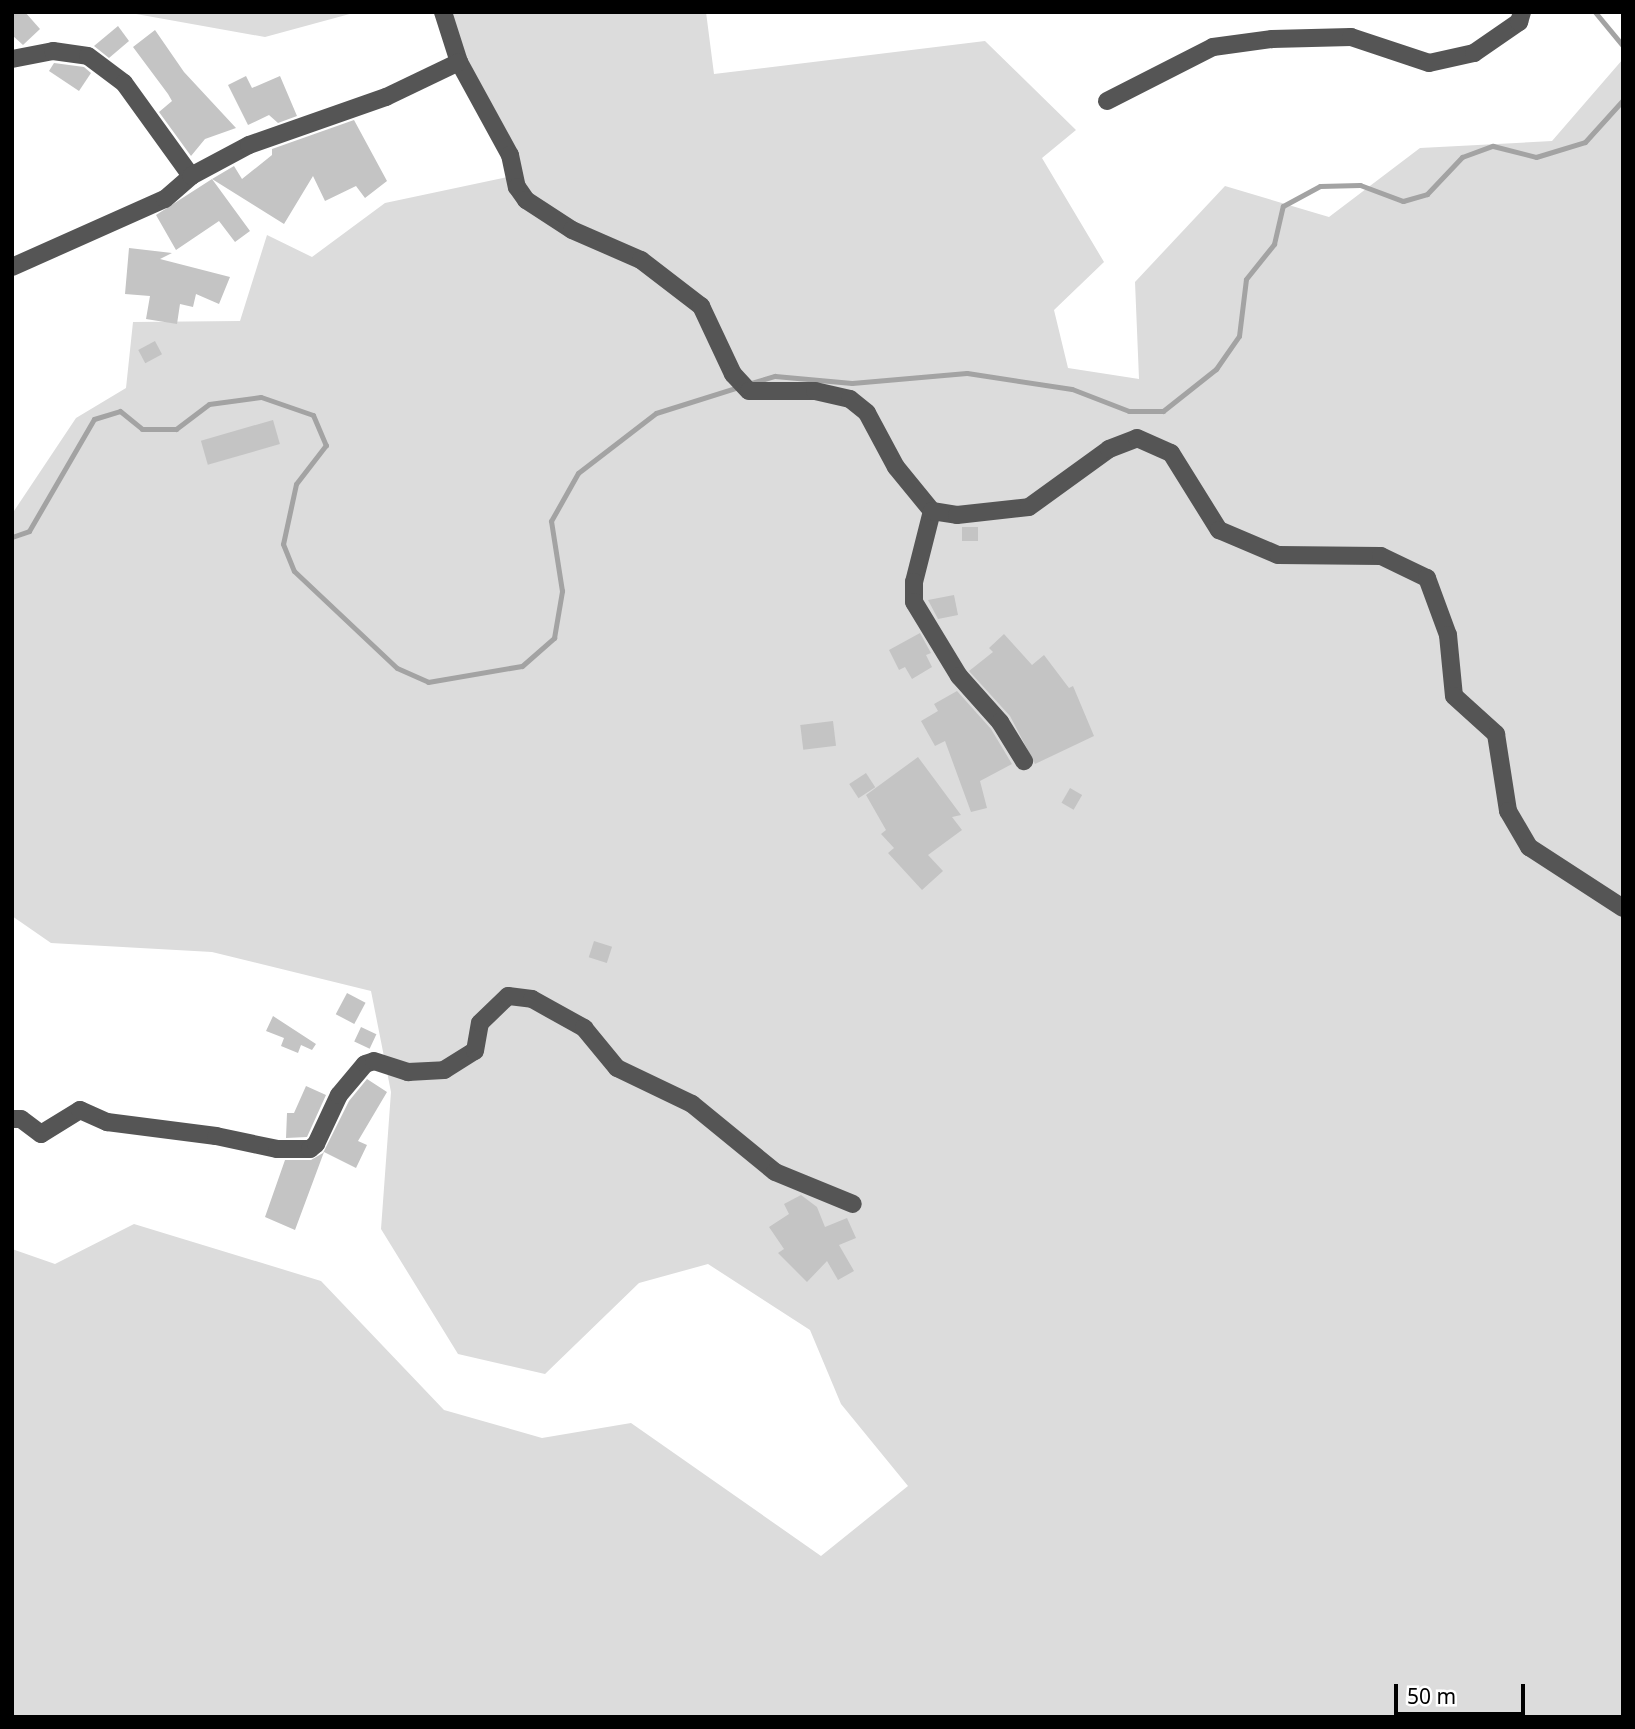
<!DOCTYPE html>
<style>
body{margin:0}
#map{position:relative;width:1635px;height:1729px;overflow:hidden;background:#fff;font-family:"Noto Sans",sans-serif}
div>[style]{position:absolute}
.green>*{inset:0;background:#dcdcdc}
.stream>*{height:5px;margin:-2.5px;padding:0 2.5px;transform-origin:2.5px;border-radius:2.5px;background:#a3a3a3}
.building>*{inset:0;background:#c4c4c4;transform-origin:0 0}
.minor>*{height:18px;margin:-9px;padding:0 9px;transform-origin:9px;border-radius:9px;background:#555}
span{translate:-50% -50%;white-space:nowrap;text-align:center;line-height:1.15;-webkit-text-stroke:6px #fff;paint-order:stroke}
.frame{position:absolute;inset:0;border:14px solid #000;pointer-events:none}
.scale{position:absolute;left:1394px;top:1684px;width:131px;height:32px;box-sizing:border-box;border:4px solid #000;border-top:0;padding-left:9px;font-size:21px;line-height:24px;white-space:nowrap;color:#000;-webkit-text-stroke:5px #fff;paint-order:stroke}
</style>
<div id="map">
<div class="green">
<i style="clip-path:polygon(125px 12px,357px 12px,265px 37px)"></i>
<i style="clip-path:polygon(433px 12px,706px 12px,714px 74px,985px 41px,1076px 130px,1042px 158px,1104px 262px,1054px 310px,1068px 368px,1139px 379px,1135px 282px,1225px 186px,1329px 217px,1420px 148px,1552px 141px,1623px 59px,1623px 1717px,12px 1717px,12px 1249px,55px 1264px,134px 1224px,321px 1281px,444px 1410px,542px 1438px,631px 1423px,821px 1556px,908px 1486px,841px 1404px,810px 1330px,708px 1264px,639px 1283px,545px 1374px,458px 1354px,381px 1229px,391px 1092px,371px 991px,212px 952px,51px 943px,12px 916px,12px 514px,76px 418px,126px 388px,133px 322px,240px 321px,267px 235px,312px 257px,385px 203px,512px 176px)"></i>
</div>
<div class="stream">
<i style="left:1595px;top:12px;width:44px;rotate:50.5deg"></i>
<i style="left:748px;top:384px;width:28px;rotate:-17deg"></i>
<i style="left:775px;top:376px;width:77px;rotate:5.2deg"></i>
<i style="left:852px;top:383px;width:115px;rotate:-5deg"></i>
<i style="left:967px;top:373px;width:106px;rotate:8.7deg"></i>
<i style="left:1072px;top:389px;width:61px;rotate:21.1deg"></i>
<i style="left:1129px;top:411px;width:34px"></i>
<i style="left:1163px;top:411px;width:68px;rotate:-38.4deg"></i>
<i style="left:1216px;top:369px;width:40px;rotate:-55.1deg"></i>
<i style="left:1239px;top:336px;width:57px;rotate:-83deg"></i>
<i style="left:1246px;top:279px;width:45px;rotate:-51.3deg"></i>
<i style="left:1274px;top:244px;width:39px;rotate:-77deg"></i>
<i style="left:1283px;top:206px;width:42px;rotate:-28.4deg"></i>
<i style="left:1320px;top:186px;width:40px;rotate:-1.4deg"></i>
<i style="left:1360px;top:185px;width:46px;rotate:20.4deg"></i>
<i style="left:1403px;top:201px;width:25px;rotate:-16deg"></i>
<i style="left:1427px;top:194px;width:51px;rotate:-46.6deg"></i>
<i style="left:1462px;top:157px;width:33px;rotate:-20deg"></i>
<i style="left:1493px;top:146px;width:44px;rotate:14.3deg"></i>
<i style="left:1536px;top:157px;width:51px;rotate:-17deg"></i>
<i style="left:1585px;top:142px;width:57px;rotate:-47.9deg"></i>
<i style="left:12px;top:537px;width:18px;rotate:-19deg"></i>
<i style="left:29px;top:531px;width:129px;rotate:-59.9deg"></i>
<i style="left:94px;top:419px;width:27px;rotate:-17deg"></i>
<i style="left:120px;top:411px;width:28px;rotate:39deg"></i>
<i style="left:142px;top:429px;width:34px"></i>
<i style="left:176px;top:429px;width:41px;rotate:-37.1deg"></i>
<i style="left:209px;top:404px;width:52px;rotate:-7.7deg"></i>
<i style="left:261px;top:397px;width:55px;rotate:19.1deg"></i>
<i style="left:313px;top:415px;width:33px;rotate:67deg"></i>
<i style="left:326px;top:445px;width:49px;rotate:127.6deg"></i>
<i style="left:296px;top:484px;width:61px;rotate:102.2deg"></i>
<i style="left:283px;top:544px;width:29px;rotate:68deg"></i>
<i style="left:294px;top:571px;width:141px;rotate:43.3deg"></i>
<i style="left:397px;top:668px;width:34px;rotate:24deg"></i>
<i style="left:428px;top:682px;width:95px;rotate:-9.7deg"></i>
<i style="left:522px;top:666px;width:43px;rotate:-41.2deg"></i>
<i style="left:554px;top:638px;width:48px;rotate:-80.3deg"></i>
<i style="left:562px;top:591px;width:71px;rotate:-98.9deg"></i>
<i style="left:551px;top:521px;width:55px;rotate:-60.6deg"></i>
<i style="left:578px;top:473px;width:98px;rotate:-37.6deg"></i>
<i style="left:656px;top:413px;width:87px;rotate:-17.4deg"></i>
</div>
<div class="building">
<i style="clip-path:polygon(12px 12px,25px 12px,40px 29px,23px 45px,12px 35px)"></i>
<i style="clip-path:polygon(118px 26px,129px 41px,109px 58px,94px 46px)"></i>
<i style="clip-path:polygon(155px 30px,184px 72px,236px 128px,205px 139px,191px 156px,159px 112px,172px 101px,168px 94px,133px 47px)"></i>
<i style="clip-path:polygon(54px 63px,84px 67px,91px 73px,79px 91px,49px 71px)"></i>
<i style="clip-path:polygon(246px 76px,252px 88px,280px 76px,297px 116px,278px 123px,269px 115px,248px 125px,228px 85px)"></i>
<i style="clip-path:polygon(354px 120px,387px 181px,365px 198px,356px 186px,325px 201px,313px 176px,284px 224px,212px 179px,234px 166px,242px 179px,272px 155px,272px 149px)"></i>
<i style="clip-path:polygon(212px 179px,250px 231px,235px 242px,219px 221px,176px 250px,156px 215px)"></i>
<i style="clip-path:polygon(129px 248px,172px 253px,160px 259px,230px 277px,219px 304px,196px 294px,193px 307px,180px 304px,177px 324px,146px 319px,150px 296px,125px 294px)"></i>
<i style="left:155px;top:341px;width:15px;height:19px;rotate:62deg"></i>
<i style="left:273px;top:420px;width:25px;height:75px;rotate:74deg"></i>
<i style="left:962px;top:527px;width:16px;height:14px"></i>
<i style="clip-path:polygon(954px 595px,958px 615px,938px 619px,928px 600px)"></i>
<i style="clip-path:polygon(920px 633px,931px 653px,926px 655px,932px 667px,912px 679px,905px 667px,899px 670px,889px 650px)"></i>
<i style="clip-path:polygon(1004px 634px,1032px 665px,1044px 655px,1069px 688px,1073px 686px,1094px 736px,1035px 764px,1010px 716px,969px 671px,993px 652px,989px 648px)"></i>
<i style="clip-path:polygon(957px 691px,991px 729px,1012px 764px,980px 781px,987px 808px,971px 812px,945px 741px,935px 746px,921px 721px,938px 711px,934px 704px)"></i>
<i style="left:833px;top:721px;width:25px;height:33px;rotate:83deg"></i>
<i style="clip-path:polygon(918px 757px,961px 815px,952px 817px,962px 830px,928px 855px,943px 871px,922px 890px,888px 853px,894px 848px,881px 834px,886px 830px,866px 795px)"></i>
<i style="left:866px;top:773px;width:17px;height:20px;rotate:57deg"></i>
<i style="left:1070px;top:788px;width:14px;height:17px;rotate:30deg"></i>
<i style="left:594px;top:941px;width:19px;height:17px;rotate:18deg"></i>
<i style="left:347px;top:993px;width:21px;height:24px;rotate:28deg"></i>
<i style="clip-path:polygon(273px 1016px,316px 1044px,312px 1050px,301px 1045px,298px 1053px,281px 1046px,284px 1038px,266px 1031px)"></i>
<i style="left:361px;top:1027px;width:17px;height:16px;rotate:25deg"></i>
<i style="clip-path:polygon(367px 1079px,387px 1092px,358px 1141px,367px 1145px,356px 1168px,324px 1152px,295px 1230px,265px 1217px,285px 1160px,311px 1160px,323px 1153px,349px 1101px)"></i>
<i style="clip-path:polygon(306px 1086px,326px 1095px,307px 1137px,286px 1138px,287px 1113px,294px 1113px)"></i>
<i style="clip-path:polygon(801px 1195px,817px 1207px,825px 1227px,847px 1218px,856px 1238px,839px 1245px,854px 1271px,838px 1280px,827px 1261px,807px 1282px,778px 1253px,784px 1249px,769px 1227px,789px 1214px,784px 1204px)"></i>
</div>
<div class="minor">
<i style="left:443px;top:12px;width:52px;rotate:72.3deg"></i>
<i style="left:459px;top:62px;width:106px;rotate:61.3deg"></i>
<i style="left:510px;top:155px;width:33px;rotate:78deg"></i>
<i style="left:517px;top:187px;width:16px;rotate:55deg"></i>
<i style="left:526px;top:200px;width:55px;rotate:33.1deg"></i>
<i style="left:572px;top:230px;width:75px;rotate:23.5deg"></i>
<i style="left:641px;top:260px;width:76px;rotate:37.5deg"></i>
<i style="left:701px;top:306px;width:75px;rotate:64.8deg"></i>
<i style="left:733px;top:374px;width:23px;rotate:47deg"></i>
<i style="left:749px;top:391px;width:66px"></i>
<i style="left:815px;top:391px;width:36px;rotate:13deg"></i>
<i style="left:850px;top:399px;width:22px;rotate:39deg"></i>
<i style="left:867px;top:413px;width:61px;rotate:61.8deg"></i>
<i style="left:896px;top:467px;width:57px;rotate:50.7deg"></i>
<i style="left:932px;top:511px;width:73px;rotate:104.2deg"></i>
<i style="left:914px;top:582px;width:20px;rotate:90deg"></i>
<i style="left:914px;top:602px;width:87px;rotate:58.7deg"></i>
<i style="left:959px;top:676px;width:62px;rotate:48.3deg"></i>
<i style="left:1000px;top:722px;width:46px;rotate:58.4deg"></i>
<i style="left:12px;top:59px;width:42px;rotate:-11deg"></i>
<i style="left:53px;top:51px;width:35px;rotate:8deg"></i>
<i style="left:88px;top:56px;width:45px;rotate:36.9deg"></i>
<i style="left:124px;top:83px;width:115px;rotate:54.2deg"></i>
<i style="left:1107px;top:101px;width:119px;rotate:-27deg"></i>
<i style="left:1213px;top:47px;width:60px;rotate:-7.7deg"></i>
<i style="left:1272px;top:39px;width:79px;rotate:-1.5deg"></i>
<i style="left:1351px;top:37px;width:82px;rotate:18.4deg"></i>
<i style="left:1429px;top:63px;width:46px;rotate:-12.5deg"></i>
<i style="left:1474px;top:53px;width:55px;rotate:-34.6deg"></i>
<i style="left:1519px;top:22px;width:10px;rotate:-73deg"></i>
<i style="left:12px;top:267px;width:167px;rotate:-24deg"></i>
<i style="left:165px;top:199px;width:35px;rotate:-41deg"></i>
<i style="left:191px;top:176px;width:66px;rotate:-28.1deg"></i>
<i style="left:249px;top:145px;width:145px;rotate:-19.3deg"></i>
<i style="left:386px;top:97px;width:81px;rotate:-25.6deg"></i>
<i style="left:932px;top:511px;width:25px;rotate:9deg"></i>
<i style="left:957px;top:515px;width:72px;rotate:-6.3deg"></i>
<i style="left:1029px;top:507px;width:99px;rotate:-35.9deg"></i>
<i style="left:1109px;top:449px;width:30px;rotate:-21deg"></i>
<i style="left:1137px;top:438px;width:37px;rotate:24deg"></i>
<i style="left:1171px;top:453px;width:91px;rotate:58.1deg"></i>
<i style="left:1219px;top:530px;width:64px;rotate:23deg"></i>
<i style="left:1278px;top:555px;width:103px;rotate:0.6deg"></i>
<i style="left:1381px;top:556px;width:51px;rotate:25.6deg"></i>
<i style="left:1427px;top:578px;width:61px;rotate:69.8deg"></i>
<i style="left:1448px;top:635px;width:61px;rotate:84.4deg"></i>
<i style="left:1454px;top:696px;width:57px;rotate:42.1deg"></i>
<i style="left:1496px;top:734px;width:78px;rotate:81.1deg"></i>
<i style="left:1508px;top:811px;width:42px;rotate:59.7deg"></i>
<i style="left:1529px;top:847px;width:112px;rotate:33deg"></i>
<i style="left:12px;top:1119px;width:9px"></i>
<i style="left:21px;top:1119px;width:25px;rotate:37deg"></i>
<i style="left:41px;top:1134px;width:46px;rotate:-31.6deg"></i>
<i style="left:80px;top:1110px;width:30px;rotate:24deg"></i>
<i style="left:107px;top:1122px;width:110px;rotate:7.3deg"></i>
<i style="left:216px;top:1136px;width:62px;rotate:12deg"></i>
<i style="left:277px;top:1149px;width:33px"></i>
<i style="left:310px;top:1149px;width:8px;rotate:-40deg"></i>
<i style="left:316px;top:1144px;width:54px;rotate:-64.9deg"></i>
<i style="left:339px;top:1095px;width:40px;rotate:-50deg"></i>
<i style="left:365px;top:1064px;width:9px;rotate:-18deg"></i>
<i style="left:374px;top:1061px;width:36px;rotate:18deg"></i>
<i style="left:408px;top:1072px;width:36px;rotate:-3deg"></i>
<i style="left:444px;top:1070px;width:36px;rotate:-32deg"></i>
<i style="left:475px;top:1051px;width:28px;rotate:-80deg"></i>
<i style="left:480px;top:1023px;width:39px;rotate:-44deg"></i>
<i style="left:508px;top:996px;width:24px;rotate:7deg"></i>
<i style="left:532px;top:999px;width:60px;rotate:29.1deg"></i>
<i style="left:584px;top:1028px;width:52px;rotate:50.5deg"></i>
<i style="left:617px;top:1068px;width:83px;rotate:25.6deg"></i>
<i style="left:692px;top:1104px;width:107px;rotate:39.3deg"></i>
<i style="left:775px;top:1172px;width:84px;rotate:22.3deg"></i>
</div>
<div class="frame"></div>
<div class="scale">50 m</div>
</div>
